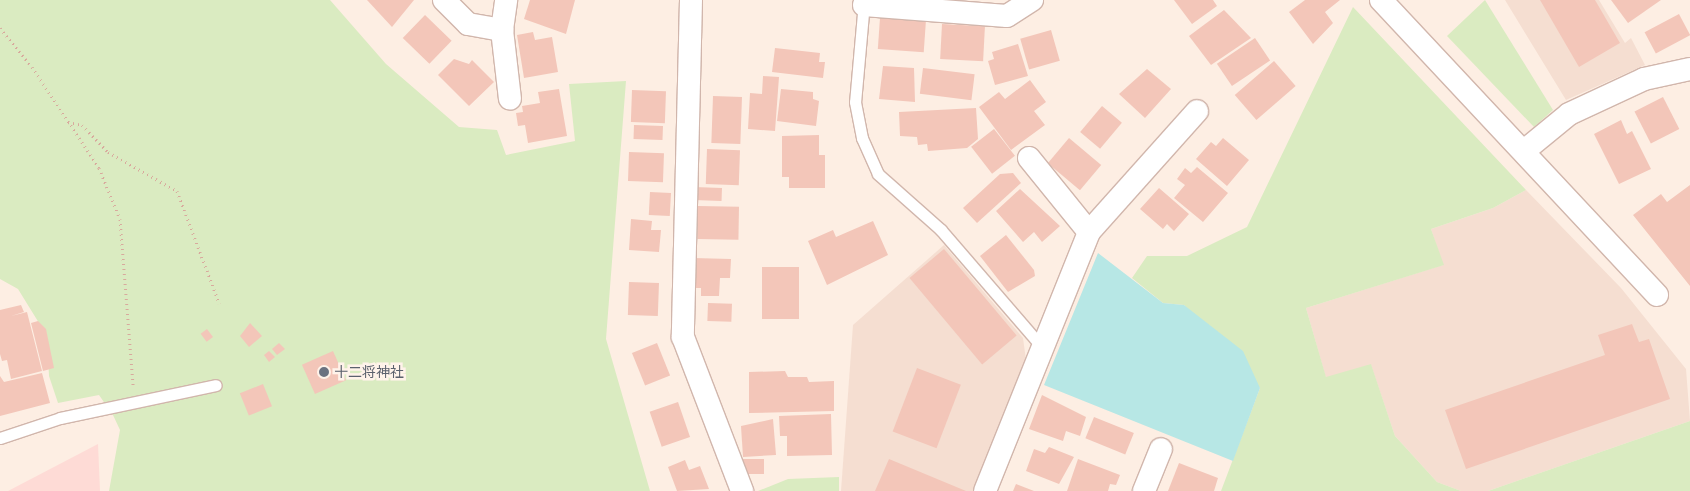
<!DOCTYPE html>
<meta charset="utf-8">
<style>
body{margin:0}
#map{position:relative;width:1690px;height:491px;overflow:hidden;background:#fdeee3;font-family:"Work Sans","Noto Sans JP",sans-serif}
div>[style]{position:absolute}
.residential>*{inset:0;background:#f5ded1}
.commercial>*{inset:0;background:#fedbd6}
.green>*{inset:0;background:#daebc1}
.water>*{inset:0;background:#b7e7e5}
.building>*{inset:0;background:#f3c6b9;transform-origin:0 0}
.path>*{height:3px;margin-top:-1.5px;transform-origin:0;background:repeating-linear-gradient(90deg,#d8a99d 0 1px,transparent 0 5px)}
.roads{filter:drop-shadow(1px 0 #d1b6ac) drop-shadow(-1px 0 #d1b6ac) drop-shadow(0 1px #d1b6ac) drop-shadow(0 -1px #d1b6ac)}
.service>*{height:11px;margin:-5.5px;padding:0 5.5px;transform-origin:5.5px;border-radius:5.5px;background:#fff}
.minor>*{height:22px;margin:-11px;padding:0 11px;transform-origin:11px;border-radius:11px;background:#fff}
.dots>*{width:14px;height:14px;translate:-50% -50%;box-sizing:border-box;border:2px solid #fff3ea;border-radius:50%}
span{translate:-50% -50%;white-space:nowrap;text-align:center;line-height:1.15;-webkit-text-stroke:5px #fff3ea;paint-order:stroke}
.worship-label{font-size:14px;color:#5b616d}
.left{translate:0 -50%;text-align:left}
</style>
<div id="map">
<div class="residential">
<i style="clip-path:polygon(1505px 0,1599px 0,1625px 43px,1631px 38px,1645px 65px,1566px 100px)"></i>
<i style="clip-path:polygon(1526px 190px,1621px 288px,1686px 369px,1690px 421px,1488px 491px,1461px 491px,1437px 482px,1395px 436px,1371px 365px,1326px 378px,1306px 308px,1443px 265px,1431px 229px,1493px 208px)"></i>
<i style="clip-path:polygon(944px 245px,1023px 338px,1026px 360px,974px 491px,841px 491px,853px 325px)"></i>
</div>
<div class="commercial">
<i style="clip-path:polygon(98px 444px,100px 491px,8px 491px)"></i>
</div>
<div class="green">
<i style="clip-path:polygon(0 0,330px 0,386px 64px,459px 127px,497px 130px,506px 155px,575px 141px,569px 84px,626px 81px,606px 339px,650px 491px,109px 491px,120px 430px,113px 415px,99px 395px,58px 403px,49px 376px,47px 336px,18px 289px,0 279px)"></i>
<i style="clip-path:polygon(1485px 0,1553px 110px,1534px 127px,1447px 36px)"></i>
<i style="clip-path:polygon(1353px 7px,1526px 190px,1493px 208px,1431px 229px,1444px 265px,1306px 308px,1326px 377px,1371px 364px,1395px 436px,1437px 482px,1461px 491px,1221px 491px,1260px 388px,1184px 305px,1163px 303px,1132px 278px,1147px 256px,1187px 256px,1247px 227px)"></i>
<i style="clip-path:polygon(1690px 421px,1690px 491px,1488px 491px)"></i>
<i style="clip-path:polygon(839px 477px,839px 491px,758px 491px,788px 479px)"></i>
</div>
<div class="water">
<i style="clip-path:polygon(1098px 253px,1163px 303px,1184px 305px,1243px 351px,1260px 388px,1233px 461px,1044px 385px)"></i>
</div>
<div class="building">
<i style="clip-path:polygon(367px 0,414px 0,392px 27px)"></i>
<i style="clip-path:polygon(530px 0,575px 0,566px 34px,524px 19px)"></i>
<i style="clip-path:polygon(1174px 0,1213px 0,1217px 6px,1192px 24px)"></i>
<i style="clip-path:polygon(1305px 0,1340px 0,1325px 12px,1333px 23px,1313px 44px,1289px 12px)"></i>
<i style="clip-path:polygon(1540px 0,1595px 0,1620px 43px,1579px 67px)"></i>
<i style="clip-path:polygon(1611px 0,1661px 0,1628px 23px)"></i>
<i style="clip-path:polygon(1224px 10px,1251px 38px,1211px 65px,1189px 36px)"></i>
<i style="left:1679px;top:14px;width:24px;height:39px;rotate:62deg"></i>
<i style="left:425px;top:15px;width:37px;height:32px;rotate:44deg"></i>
<i style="left:880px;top:18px;width:46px;height:31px;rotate:4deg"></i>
<i style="left:942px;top:24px;width:43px;height:35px;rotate:3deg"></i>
<i style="left:1051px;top:30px;width:32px;height:32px;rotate:74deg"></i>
<i style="clip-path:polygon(533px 32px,535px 40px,552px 37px,558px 72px,524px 78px,517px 35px)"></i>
<i style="left:1255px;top:38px;width:27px;height:46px;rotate:56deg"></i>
<i style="clip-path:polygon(1018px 44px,1028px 76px,995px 85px,988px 61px,994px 59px,992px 52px)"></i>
<i style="clip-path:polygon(775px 48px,820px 53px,819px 62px,825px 62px,823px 78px,772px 72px)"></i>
<i style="clip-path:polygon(454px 59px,469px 64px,472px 60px,494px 82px,469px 106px,438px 75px)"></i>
<i style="left:1274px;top:61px;width:33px;height:52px;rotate:49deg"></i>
<i style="clip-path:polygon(883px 66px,914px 68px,915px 102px,879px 99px)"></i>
<i style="left:923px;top:68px;width:52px;height:26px;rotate:7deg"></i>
<i style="clip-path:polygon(1147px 69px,1171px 89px,1145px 118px,1119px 94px)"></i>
<i style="clip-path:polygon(763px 76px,779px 77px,775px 131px,748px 129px,750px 93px,762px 94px)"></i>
<i style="clip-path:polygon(1030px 80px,1046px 102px,1034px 111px,1045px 125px,1011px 150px,979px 107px,999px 92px,1005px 99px)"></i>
<i style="clip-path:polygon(559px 89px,567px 136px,528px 143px,525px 125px,518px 126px,516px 113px,523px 112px,522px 106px,540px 103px,538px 92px)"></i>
<i style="clip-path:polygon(781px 89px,813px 92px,813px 99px,819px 101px,816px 126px,777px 121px)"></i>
<i style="left:632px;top:90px;width:34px;height:32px;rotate:2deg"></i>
<i style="left:713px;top:96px;width:29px;height:47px;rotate:2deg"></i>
<i style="left:1663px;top:97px;width:36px;height:32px;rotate:63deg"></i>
<i style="left:1102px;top:106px;width:26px;height:34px;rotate:40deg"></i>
<i style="clip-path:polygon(976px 108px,978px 139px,967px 148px,928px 151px,927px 144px,918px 145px,917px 137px,900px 136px,899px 112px)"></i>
<i style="clip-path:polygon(1621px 120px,1627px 134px,1632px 131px,1651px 169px,1619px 184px,1594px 134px)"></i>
<i style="left:634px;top:125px;width:29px;height:14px;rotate:2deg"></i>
<i style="left:994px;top:129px;width:34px;height:29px;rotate:52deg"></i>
<i style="clip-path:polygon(819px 135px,819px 155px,825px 155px,825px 188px,789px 188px,789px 177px,782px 177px,782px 136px)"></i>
<i style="left:1069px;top:138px;width:42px;height:33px;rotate:40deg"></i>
<i style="clip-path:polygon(1223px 138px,1249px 160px,1227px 186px,1196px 159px,1211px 142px,1216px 146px)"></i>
<i style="left:707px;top:149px;width:33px;height:35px;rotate:2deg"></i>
<i style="left:629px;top:152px;width:35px;height:29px;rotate:2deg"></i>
<i style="clip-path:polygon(1197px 167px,1228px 193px,1203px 222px,1174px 198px,1185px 185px,1177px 179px,1185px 168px,1191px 173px)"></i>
<i style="clip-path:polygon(1013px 173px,1021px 183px,977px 223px,963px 208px,1000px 174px)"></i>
<i style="clip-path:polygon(1690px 185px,1690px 286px,1633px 215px,1661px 194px,1667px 202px)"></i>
<i style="left:694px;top:187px;width:28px;height:13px;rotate:2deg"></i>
<i style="clip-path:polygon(1159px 188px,1189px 214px,1174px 231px,1167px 224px,1163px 229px,1140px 209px)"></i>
<i style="clip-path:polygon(1020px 189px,1060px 226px,1042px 242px,1034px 232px,1023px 242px,996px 211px)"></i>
<i style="left:650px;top:192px;width:21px;height:23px;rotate:3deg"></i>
<i style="left:698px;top:206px;width:41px;height:33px;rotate:1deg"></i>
<i style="clip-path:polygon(631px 219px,652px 221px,651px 230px,661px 230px,659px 252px,629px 250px)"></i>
<i style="clip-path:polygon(873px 221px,888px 255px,827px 285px,808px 241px,833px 230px,836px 237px)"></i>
<i style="clip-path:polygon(1006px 235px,1034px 270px,1035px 276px,1008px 292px,980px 256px)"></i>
<i style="left:944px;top:249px;width:113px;height:45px;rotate:50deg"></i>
<i style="clip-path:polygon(693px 258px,731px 259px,730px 278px,720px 278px,719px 296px,701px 296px,701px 288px,692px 288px)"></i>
<i style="left:762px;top:267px;width:37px;height:52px"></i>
<i style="left:629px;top:282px;width:30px;height:33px;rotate:2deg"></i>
<i style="left:708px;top:303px;width:24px;height:18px;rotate:2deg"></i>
<i style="clip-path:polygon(21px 305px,24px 312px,11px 316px,27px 312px,42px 371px,11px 379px,7px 360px,2px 361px,0 354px,0 310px)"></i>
<i style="clip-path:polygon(38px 321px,46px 329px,54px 368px,43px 371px,31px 323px)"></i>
<i style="clip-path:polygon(250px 323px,262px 336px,249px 347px,240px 336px)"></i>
<i style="clip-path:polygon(1632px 324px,1639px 342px,1649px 339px,1670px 399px,1466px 469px,1445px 410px,1605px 355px,1598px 335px)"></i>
<i style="left:207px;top:329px;width:10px;height:8px;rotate:53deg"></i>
<i style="clip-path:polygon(279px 343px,285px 349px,277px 355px,272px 349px)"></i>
<i style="left:657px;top:343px;width:35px;height:27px;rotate:68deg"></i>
<i style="clip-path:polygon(269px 351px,275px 357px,269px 362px,264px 355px)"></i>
<i style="left:333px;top:351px;width:32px;height:34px;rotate:66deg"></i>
<i style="left:917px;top:368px;width:47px;height:68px;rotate:21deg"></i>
<i style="clip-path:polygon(785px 371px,788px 377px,807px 377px,809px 382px,834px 381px,834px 411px,749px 413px,749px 372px)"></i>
<i style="clip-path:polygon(42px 373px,50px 403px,0 416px,0 376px,4px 382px)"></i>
<i style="left:263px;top:384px;width:24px;height:25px;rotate:68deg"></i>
<i style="clip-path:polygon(1042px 395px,1086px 417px,1080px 436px,1066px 431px,1063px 441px,1029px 429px)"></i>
<i style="left:678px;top:402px;width:37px;height:30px;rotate:71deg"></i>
<i style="clip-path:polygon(831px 414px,832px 455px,787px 456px,787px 436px,780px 436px,779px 416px)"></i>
<i style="left:1094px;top:417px;width:43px;height:23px;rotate:22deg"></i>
<i style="clip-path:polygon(773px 419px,776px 455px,743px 457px,741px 426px)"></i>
<i style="clip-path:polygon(1049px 447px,1074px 457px,1059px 484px,1026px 471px,1034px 449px,1045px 453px)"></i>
<i style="left:742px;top:459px;width:22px;height:15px"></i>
<i style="clip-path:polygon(889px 459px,966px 491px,875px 491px)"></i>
<i style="clip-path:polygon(1078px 459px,1120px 475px,1116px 485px,1110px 484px,1108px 491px,1067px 491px)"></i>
<i style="clip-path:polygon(685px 460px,689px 470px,700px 466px,709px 489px,677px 491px,668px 467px)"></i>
<i style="clip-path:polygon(1179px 463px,1218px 478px,1214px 491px,1168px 491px)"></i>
<i style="clip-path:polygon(1016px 484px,1034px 491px,1013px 491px)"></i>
</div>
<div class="path">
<i style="left:0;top:28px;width:50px;rotate:50.6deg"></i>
<i style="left:32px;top:67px;width:121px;rotate:56.4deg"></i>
<i style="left:99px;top:168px;width:55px;rotate:67.6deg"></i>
<i style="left:120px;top:219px;width:167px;rotate:85.5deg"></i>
<i style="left:68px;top:122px;width:14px;rotate:12deg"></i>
<i style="left:82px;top:125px;width:37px;rotate:46deg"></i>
<i style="left:108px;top:152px;width:79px;rotate:29.5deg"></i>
<i style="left:177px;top:191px;width:120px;rotate:69.4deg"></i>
</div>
<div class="roads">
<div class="service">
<i style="left:864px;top:2px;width:100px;rotate:95.1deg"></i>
<i style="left:855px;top:102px;width:37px;rotate:79deg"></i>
<i style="left:862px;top:138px;width:39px;rotate:66deg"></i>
<i style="left:878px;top:174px;width:84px;rotate:41.6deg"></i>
<i style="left:941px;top:230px;width:155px;rotate:49.2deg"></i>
<i style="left:0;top:438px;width:63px;rotate:-18.4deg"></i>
<i style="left:60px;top:418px;width:159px;rotate:-11.9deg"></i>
</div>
<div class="minor">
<i style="left:444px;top:0;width:34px;rotate:45deg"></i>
<i style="left:468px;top:24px;width:35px;rotate:10deg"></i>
<i style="left:502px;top:30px;width:30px;rotate:-82deg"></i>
<i style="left:691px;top:0;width:337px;rotate:91.4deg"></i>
<i style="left:683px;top:337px;width:165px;rotate:69deg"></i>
<i style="left:1381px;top:0;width:404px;rotate:46.9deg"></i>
<i style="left:864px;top:5px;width:143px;rotate:4.4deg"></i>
<i style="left:1007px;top:16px;width:30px;rotate:-33deg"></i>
<i style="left:502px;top:30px;width:69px;rotate:83.4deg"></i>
<i style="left:1524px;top:151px;width:58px;rotate:-39.4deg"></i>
<i style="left:1569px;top:114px;width:83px;rotate:-25deg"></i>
<i style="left:1644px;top:79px;width:47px;rotate:-12.3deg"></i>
<i style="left:1029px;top:158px;width:95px;rotate:51deg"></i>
<i style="left:985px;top:491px;width:279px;rotate:-68.1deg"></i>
<i style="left:1089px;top:232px;width:162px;rotate:-48.2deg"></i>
<i style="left:1144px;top:491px;width:45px;rotate:-68deg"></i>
</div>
</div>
<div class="dots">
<i style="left:324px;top:372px;background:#6b7280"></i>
</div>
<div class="worship-label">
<span class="left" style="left:334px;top:372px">十二将神社</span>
</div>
</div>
